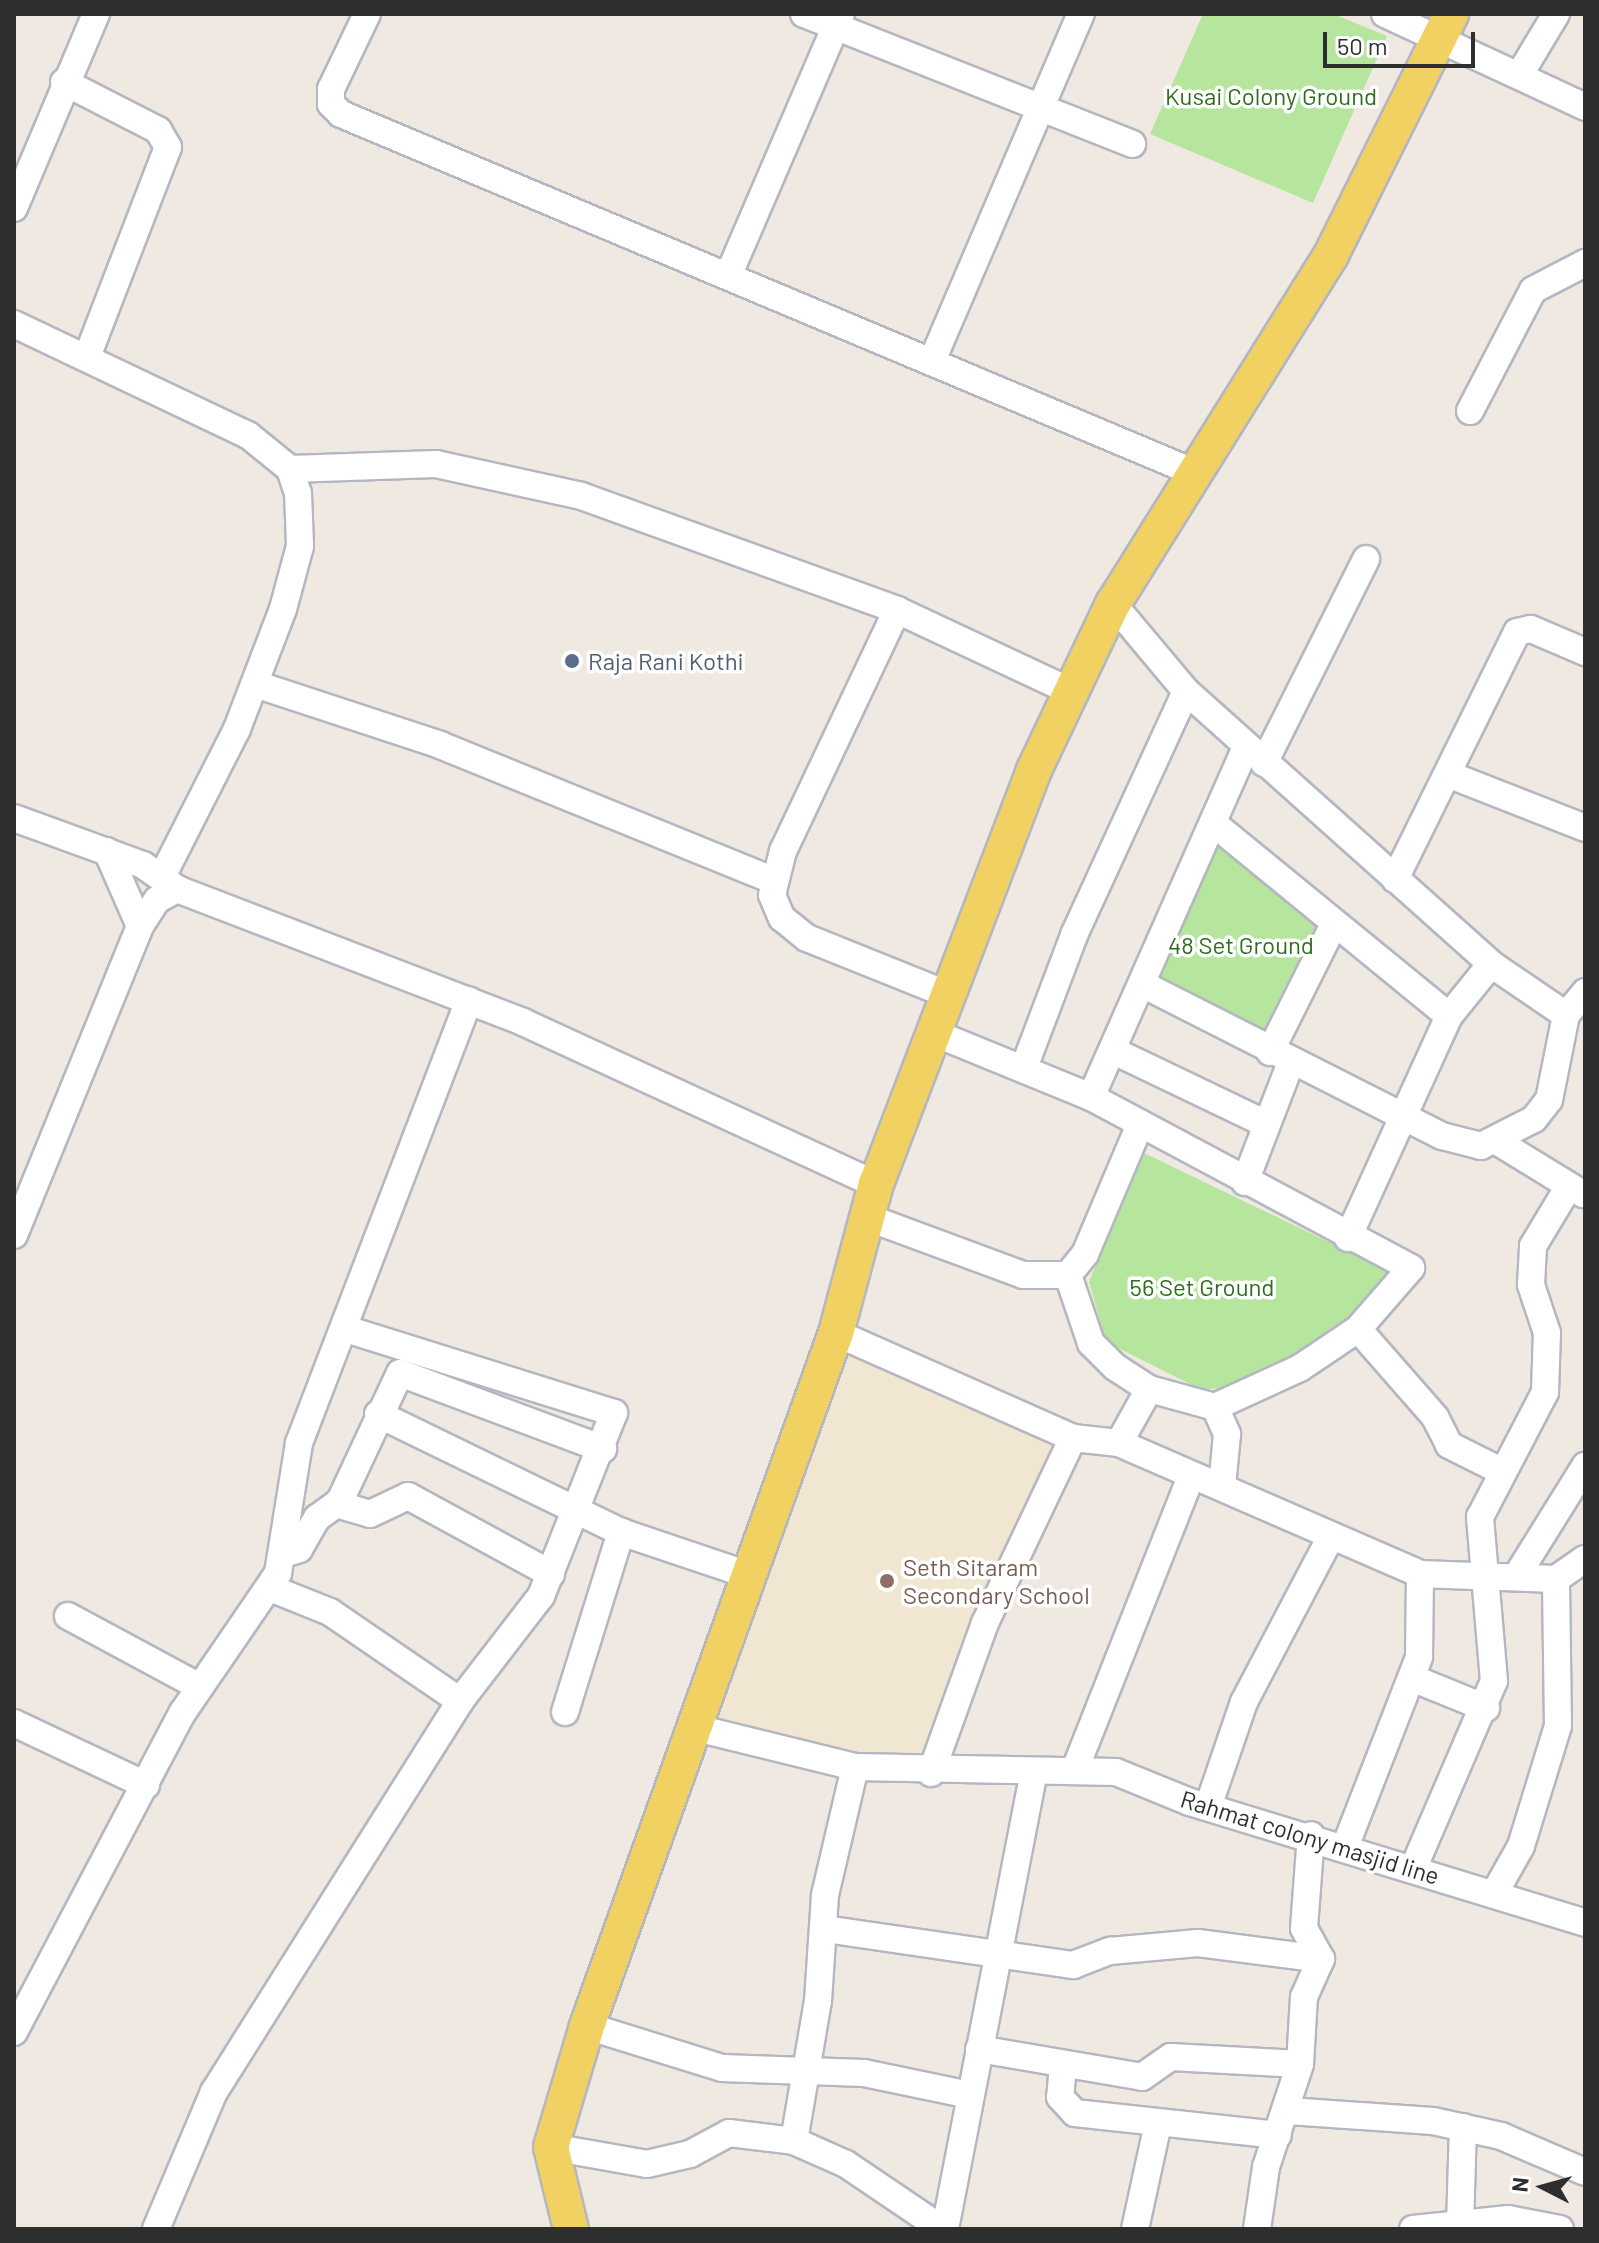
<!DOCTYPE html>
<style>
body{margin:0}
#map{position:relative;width:1599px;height:2243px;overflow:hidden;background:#efe9e1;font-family:Barlow,sans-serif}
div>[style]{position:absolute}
.education>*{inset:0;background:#f0e6d1}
.green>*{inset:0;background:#b6e59e}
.roads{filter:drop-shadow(2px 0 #b4b7c1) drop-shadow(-2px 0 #b4b7c1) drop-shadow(0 2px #b4b7c1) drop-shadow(0 -2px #b4b7c1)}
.minor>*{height:26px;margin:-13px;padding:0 13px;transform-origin:13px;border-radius:13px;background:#fff}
.major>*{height:34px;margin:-17px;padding:0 17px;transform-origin:17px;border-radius:17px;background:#f2d163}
.dots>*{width:22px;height:22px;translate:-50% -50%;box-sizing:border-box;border:4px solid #fff;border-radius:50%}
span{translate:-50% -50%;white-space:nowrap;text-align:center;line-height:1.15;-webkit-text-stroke:7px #fff;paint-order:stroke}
.park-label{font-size:24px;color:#2c6e1b}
.service-label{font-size:24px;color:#4e5e75}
.left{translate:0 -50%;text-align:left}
.education-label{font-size:24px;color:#785e54}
.street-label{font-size:24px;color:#2e2e2e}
.frame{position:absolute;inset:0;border:16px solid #2e2e2e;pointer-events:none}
.north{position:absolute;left:1503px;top:2147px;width:80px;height:80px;-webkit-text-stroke:6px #fff;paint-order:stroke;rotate:276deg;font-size:22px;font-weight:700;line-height:32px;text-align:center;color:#2e2e2e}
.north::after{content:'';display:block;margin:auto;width:28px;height:36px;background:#2e2e2e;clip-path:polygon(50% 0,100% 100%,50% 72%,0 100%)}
.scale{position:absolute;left:1323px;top:32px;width:152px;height:36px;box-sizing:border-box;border:4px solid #2e2e2e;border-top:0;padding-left:10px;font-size:24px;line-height:28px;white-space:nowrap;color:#2e2e2e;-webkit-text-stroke:6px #fff;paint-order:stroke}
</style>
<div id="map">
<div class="education">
<i style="clip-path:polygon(852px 1347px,1064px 1445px,933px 1765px,864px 1756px,716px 1717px)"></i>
</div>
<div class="green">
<i style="clip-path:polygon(1203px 14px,1333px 14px,1387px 36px,1313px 203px,1150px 134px)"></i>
<i style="clip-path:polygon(1219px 844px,1316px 926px,1265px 1038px,1157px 984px)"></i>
<i style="clip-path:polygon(1142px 1152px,1395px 1274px,1373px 1314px,1235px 1388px,1200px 1389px,1106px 1342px,1089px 1282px)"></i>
</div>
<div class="roads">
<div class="minor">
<i style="left:367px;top:14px;width:83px;rotate:115.6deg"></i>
<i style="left:331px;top:89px;width:15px;rotate:90deg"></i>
<i style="left:331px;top:104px;width:14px;rotate:45deg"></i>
<i style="left:341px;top:114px;width:924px;rotate:22.79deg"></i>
<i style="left:804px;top:14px;width:353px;rotate:21.6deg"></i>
<i style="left:1385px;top:14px;width:221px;rotate:24.9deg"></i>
<i style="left:1520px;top:74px;width:70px;rotate:-59deg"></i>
<i style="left:64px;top:82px;width:106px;rotate:27.1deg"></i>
<i style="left:158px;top:130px;width:20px;rotate:60deg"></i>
<i style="left:168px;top:147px;width:225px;rotate:111.1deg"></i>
<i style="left:14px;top:208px;width:211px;rotate:-67.1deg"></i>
<i style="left:729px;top:274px;width:283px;rotate:-66.7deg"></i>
<i style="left:14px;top:324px;width:259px;rotate:25.4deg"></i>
<i style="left:248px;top:435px;width:54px;rotate:39deg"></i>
<i style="left:290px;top:469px;width:25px;rotate:72deg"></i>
<i style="left:298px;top:493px;width:53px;rotate:87.8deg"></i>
<i style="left:300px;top:546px;width:65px;rotate:105.1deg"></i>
<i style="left:283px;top:609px;width:129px;rotate:111deg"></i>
<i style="left:237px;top:729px;width:164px;rotate:116.9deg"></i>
<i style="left:932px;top:361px;width:378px;rotate:-66.8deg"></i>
<i style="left:1470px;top:411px;width:136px;rotate:-62.5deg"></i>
<i style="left:1533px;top:290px;width:59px;rotate:-27.4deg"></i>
<i style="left:290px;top:469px;width:146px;rotate:-2deg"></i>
<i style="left:436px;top:464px;width:148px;rotate:12.4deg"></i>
<i style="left:581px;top:496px;width:336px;rotate:19.8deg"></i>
<i style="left:897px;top:610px;width:191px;rotate:25.1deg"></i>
<i style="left:1113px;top:604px;width:114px;rotate:50deg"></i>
<i style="left:1186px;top:691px;width:409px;rotate:41.8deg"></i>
<i style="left:1491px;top:964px;width:67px;rotate:128.9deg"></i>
<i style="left:1449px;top:1016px;width:244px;rotate:114.5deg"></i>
<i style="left:897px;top:610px;width:267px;rotate:115.3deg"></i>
<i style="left:783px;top:851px;width:45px;rotate:104deg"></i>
<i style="left:772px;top:895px;width:25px;rotate:67deg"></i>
<i style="left:782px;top:918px;width:32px;rotate:39deg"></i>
<i style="left:807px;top:938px;width:150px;rotate:21.9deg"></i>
<i style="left:255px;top:684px;width:195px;rotate:18.2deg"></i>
<i style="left:440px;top:745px;width:359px;rotate:22.1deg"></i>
<i style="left:1264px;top:763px;width:228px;rotate:-63.4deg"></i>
<i style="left:1450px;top:775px;width:145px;rotate:21.4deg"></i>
<i style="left:14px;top:818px;width:137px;rotate:20deg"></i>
<i style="left:143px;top:865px;width:39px;rotate:35deg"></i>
<i style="left:1213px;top:823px;width:305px;rotate:39.3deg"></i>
<i style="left:107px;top:851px;width:82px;rotate:66.3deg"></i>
<i style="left:1395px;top:879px;width:275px;rotate:-63.7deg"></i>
<i style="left:1517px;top:632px;width:14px;rotate:-12deg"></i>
<i style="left:1531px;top:629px;width:59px;rotate:23.1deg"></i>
<i style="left:1491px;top:964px;width:91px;rotate:34.2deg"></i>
<i style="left:1146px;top:986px;width:332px;rotate:26.9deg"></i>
<i style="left:1442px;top:1136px;width:40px;rotate:14.4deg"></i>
<i style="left:1481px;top:1146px;width:59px;rotate:-27deg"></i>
<i style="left:1534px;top:1119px;width:24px;rotate:-52deg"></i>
<i style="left:1549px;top:1100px;width:87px;rotate:-78.7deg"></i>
<i style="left:1566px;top:1015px;width:30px;rotate:-50deg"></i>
<i style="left:934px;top:1033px;width:170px;rotate:22.2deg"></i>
<i style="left:1091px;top:1097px;width:363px;rotate:28.1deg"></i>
<i style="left:1411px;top:1268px;width:81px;rotate:131deg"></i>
<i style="left:1358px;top:1329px;width:70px;rotate:146.1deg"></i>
<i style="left:1300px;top:1368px;width:94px;rotate:155.4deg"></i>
<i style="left:1215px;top:1407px;width:68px;rotate:-164.7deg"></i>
<i style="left:1149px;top:1389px;width:40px;rotate:-147.1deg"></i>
<i style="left:1115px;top:1367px;width:34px;rotate:-135deg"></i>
<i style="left:1091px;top:1343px;width:72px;rotate:-108.7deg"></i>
<i style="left:1116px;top:1052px;width:166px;rotate:25.6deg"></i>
<i style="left:1270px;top:1052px;width:143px;rotate:-63.4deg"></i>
<i style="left:1025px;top:1065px;width:139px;rotate:-69.3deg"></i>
<i style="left:1074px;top:935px;width:268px;rotate:-65.3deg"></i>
<i style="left:1091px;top:1097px;width:383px;rotate:-66.1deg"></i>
<i style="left:1498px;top:1142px;width:100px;rotate:31.5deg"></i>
<i style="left:1245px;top:1182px;width:129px;rotate:-69deg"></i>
<i style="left:869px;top:1218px;width:164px;rotate:20.3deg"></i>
<i style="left:1023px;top:1275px;width:45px"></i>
<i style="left:1068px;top:1275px;width:27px;rotate:-51deg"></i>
<i style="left:1085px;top:1254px;width:138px;rotate:-67deg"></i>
<i style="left:14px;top:1235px;width:334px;rotate:-67.8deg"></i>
<i style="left:140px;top:926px;width:31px;rotate:-57deg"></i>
<i style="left:157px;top:900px;width:23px;rotate:-29deg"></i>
<i style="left:177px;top:889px;width:371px;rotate:21deg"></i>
<i style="left:523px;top:1022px;width:388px;rotate:24.7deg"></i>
<i style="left:1358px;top:1329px;width:117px;rotate:48.8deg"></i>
<i style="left:1435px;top:1417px;width:31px;rotate:63deg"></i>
<i style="left:1449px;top:1445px;width:60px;rotate:26.6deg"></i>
<i style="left:836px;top:1333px;width:259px;rotate:23.9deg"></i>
<i style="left:1073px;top:1438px;width:46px;rotate:6.2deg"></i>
<i style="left:1119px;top:1443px;width:328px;rotate:23.5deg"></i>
<i style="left:1420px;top:1574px;width:136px;rotate:2.1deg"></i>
<i style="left:1556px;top:1579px;width:35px;rotate:-35deg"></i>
<i style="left:1215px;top:1407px;width:30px;rotate:66deg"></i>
<i style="left:1227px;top:1434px;width:53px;rotate:95.4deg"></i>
<i style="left:378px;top:1414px;width:270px;rotate:25.9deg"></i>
<i style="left:621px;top:1532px;width:132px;rotate:18.6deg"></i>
<i style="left:1119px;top:1443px;width:62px;rotate:-60.9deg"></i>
<i style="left:336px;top:1504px;width:35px;rotate:16deg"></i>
<i style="left:370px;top:1514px;width:42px;rotate:-25.3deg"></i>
<i style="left:408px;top:1496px;width:163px;rotate:28.6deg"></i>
<i style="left:284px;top:1554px;width:16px;rotate:-18deg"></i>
<i style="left:299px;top:1549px;width:36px;rotate:-60deg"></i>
<i style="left:317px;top:1518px;width:29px;rotate:-36deg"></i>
<i style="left:340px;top:1501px;width:141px;rotate:-64.9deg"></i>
<i style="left:400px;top:1373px;width:217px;rotate:20.5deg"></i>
<i style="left:1516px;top:1577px;width:131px;rotate:-58.1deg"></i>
<i style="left:270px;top:1588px;width:65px;rotate:21.8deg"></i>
<i style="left:330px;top:1612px;width:158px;rotate:34.4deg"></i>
<i style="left:68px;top:1616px;width:148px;rotate:28.3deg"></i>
<i style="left:1412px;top:1678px;width:80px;rotate:22.1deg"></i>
<i style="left:565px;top:1712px;width:189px;rotate:-72.7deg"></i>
<i style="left:14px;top:1723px;width:146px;rotate:25.2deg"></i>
<i style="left:692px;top:1727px;width:168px;rotate:13.8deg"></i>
<i style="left:855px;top:1767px;width:261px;rotate:1.1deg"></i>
<i style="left:1116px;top:1772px;width:80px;rotate:22.1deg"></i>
<i style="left:1190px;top:1802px;width:413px;rotate:17deg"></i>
<i style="left:1076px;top:1767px;width:312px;rotate:-68.4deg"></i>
<i style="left:931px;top:1773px;width:159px;rotate:-70.2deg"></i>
<i style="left:985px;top:1623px;width:205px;rotate:-64.6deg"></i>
<i style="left:1208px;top:1807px;width:111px;rotate:-71.1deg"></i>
<i style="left:1244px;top:1702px;width:185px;rotate:-62.3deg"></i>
<i style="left:1345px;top:1847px;width:204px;rotate:-68.7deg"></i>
<i style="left:1419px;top:1657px;width:83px;rotate:-89.3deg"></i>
<i style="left:1413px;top:1869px;width:205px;rotate:-66.7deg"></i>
<i style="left:1494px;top:1681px;width:165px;rotate:-94.9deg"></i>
<i style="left:1480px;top:1517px;width:141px;rotate:-62.5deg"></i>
<i style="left:1545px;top:1392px;width:59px;rotate:-88.1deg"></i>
<i style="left:1547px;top:1333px;width:51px;rotate:-108.4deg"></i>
<i style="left:1531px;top:1285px;width:39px;rotate:-87deg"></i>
<i style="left:1533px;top:1246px;width:70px;rotate:-59deg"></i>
<i style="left:1494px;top:1894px;width:55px;rotate:-60.6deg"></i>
<i style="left:1521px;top:1846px;width:126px;rotate:-72.9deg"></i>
<i style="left:1558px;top:1726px;width:147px;rotate:-90.8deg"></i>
<i style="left:825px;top:1929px;width:251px;rotate:8.3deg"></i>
<i style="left:1073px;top:1965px;width:40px;rotate:-21deg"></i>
<i style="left:1110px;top:1951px;width:88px;rotate:-5.2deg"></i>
<i style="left:1198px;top:1943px;width:124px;rotate:7.4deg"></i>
<i style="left:587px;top:2026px;width:141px;rotate:17.3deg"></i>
<i style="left:722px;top:2068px;width:142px;rotate:2deg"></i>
<i style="left:864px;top:2073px;width:108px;rotate:11.7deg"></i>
<i style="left:14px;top:2032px;width:362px;rotate:-62.2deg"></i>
<i style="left:183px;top:1712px;width:168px;rotate:-55.6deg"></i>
<i style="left:278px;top:1573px;width:132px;rotate:-80.8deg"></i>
<i style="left:299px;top:1443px;width:474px;rotate:-69deg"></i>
<i style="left:979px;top:2049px;width:165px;rotate:9.7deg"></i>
<i style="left:1142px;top:2077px;width:35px;rotate:-35deg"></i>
<i style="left:1171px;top:2057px;width:129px;rotate:3.1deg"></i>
<i style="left:1063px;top:2065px;width:32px;rotate:95deg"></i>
<i style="left:1060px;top:2097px;width:22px;rotate:47deg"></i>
<i style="left:1075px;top:2113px;width:204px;rotate:6.2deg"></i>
<i style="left:1289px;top:2111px;width:144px;rotate:4deg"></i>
<i style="left:1433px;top:2121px;width:70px;rotate:12.4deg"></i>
<i style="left:1501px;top:2136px;width:91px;rotate:23.2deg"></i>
<i style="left:794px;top:2141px;width:142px;rotate:-80.3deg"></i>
<i style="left:818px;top:2001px;width:106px;rotate:-86.2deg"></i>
<i style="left:825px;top:1895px;width:131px;rotate:-76.8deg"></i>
<i style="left:551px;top:2147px;width:97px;rotate:10deg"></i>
<i style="left:647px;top:2164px;width:44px;rotate:-13.1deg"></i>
<i style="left:690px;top:2154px;width:44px;rotate:-28.3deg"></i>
<i style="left:729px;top:2133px;width:65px;rotate:7deg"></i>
<i style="left:794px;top:2141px;width:57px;rotate:23.9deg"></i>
<i style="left:846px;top:2164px;width:116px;rotate:34.1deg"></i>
<i style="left:1460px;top:2226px;width:99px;rotate:-88.3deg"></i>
<i style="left:156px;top:2229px;width:149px;rotate:-67.1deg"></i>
<i style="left:214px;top:2092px;width:462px;rotate:-57.8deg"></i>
<i style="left:460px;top:1701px;width:133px;rotate:-52.4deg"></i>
<i style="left:541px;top:1596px;width:197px;rotate:-68.3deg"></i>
<i style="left:614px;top:1413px;width:281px;rotate:-162.6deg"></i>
<i style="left:945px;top:2229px;width:462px;rotate:-79deg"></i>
<i style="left:1135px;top:2229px;width:103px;rotate:-77.7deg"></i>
<i style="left:1257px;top:2229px;width:63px;rotate:-81.7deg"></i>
<i style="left:1266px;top:2167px;width:108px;rotate:-71.7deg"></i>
<i style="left:1300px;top:2064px;width:67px;rotate:-86.6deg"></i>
<i style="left:1304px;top:1997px;width:42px;rotate:-65.9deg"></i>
<i style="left:1321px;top:1959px;width:35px;rotate:-119deg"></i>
<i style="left:1304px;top:1928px;width:93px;rotate:-85.7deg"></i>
<i style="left:1413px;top:2229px;width:96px;rotate:-6deg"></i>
<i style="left:1508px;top:2219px;width:53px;rotate:10.9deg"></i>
</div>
<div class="major">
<i style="left:571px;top:2229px;width:84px;rotate:-103.7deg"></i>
<i style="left:551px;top:2147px;width:126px;rotate:-73.4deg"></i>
<i style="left:587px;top:2026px;width:736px;rotate:-70.24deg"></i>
<i style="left:836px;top:1333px;width:154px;rotate:-75deg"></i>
<i style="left:876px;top:1184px;width:443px;rotate:-69.1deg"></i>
<i style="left:1034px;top:770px;width:184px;rotate:-64.6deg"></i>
<i style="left:1113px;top:604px;width:411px;rotate:-58deg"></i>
<i style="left:1331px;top:255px;width:269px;rotate:-63.5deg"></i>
</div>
</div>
<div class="dots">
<i style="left:572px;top:661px;background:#5c6f8a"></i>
<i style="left:887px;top:1581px;background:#8d6e63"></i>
</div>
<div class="park-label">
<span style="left:1271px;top:96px">Kusai Colony Ground</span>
<span style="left:1241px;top:945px">48 Set Ground</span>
<span style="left:1202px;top:1287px">56 Set Ground</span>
</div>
<div class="service-label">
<span class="left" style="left:588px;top:661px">Raja Rani Kothi</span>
</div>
<div class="education-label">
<span class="left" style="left:903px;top:1581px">Seth Sitaram<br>Secondary School</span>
</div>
<div class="street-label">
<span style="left:1310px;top:1837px;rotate:17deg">Rahmat colony masjid line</span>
</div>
<div class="frame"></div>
<div class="north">N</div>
<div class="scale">50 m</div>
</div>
